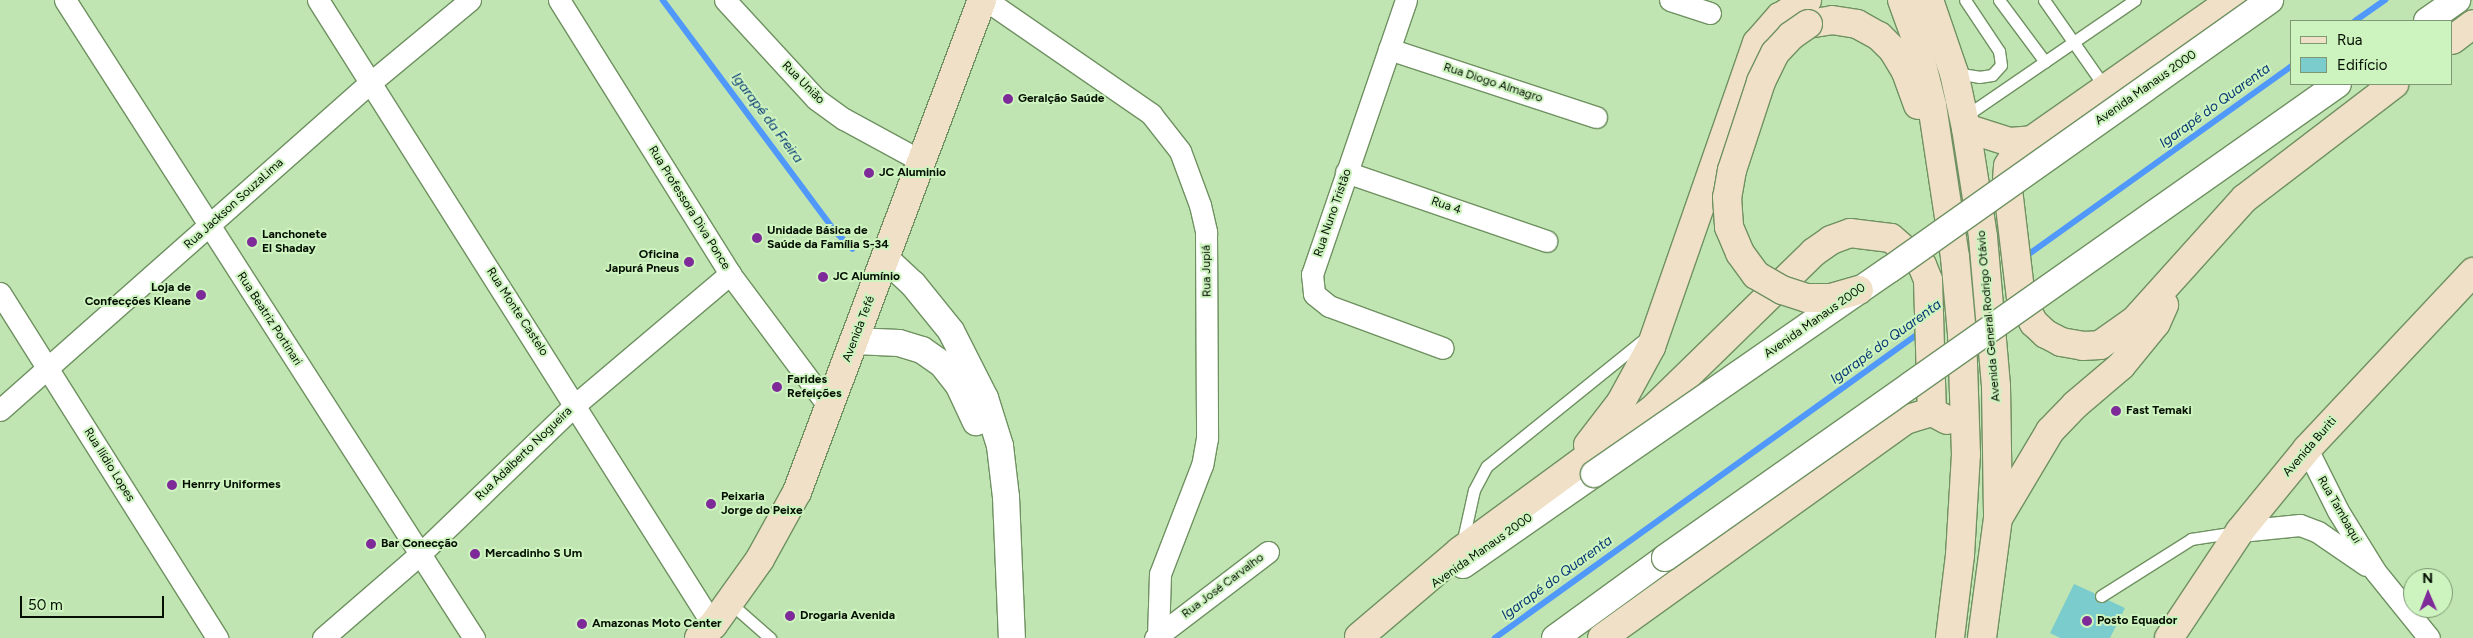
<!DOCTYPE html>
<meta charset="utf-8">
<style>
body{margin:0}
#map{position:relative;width:2473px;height:638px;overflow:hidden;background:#c0e5b2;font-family:Figtree,sans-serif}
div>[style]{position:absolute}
.stream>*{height:5.5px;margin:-2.75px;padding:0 2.75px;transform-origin:2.75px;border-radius:2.75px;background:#5098fa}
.building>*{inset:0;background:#7bcccd}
.roads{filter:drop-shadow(1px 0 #6f9161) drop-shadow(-1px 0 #6f9161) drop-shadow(0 1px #6f9161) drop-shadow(0 -1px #6f9161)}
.service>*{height:11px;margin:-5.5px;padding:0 5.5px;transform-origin:5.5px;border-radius:5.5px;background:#fff}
.minor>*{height:21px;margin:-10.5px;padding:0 10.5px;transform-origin:10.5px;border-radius:10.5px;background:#fff}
.tertiary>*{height:26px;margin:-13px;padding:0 13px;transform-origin:13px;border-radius:13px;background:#fff}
.secondary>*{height:28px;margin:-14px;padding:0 14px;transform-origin:14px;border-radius:14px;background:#efe0c7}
.bridges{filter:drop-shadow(1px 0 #6f9161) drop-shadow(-1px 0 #6f9161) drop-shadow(0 1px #6f9161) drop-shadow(0 -1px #6f9161)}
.tertiary-bridge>*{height:26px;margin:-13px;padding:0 13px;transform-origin:13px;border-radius:13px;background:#fff}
.secondary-bridge>*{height:28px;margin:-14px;padding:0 14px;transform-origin:14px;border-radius:14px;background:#efe0c7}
.dots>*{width:14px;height:14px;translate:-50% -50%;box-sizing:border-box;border:2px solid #cdf3bf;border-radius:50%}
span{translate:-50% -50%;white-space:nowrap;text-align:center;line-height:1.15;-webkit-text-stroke:4px #cdf3bf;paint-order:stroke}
.street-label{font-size:12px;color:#040f01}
.poi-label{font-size:12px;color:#040f01;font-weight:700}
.left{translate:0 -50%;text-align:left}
.right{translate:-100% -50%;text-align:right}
.water-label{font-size:14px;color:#063774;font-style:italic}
.legend{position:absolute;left:2290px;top:20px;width:162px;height:65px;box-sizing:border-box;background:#cdf3bf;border:1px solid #7d9873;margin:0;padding:6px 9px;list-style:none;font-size:15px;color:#040f01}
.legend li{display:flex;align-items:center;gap:10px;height:25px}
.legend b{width:25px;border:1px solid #7d9873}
.north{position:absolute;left:2403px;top:568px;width:50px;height:50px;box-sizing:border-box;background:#cdf3bf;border:1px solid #7d9873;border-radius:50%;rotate:359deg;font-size:14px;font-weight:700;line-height:20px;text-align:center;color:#040f01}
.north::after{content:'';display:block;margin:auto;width:18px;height:22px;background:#7e2a99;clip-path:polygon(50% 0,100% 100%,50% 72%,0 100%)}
.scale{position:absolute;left:20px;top:596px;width:144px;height:22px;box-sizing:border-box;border:2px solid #040f01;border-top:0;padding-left:6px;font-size:15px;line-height:18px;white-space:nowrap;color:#040f01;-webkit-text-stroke:4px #cdf3bf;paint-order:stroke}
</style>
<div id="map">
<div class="stream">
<i style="left:663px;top:0;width:288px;rotate:53.3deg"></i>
<i style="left:835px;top:231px;width:25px;rotate:45deg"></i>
<i style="left:2355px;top:21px;width:37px;rotate:-35deg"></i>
<i style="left:2025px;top:257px;width:328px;rotate:-35.6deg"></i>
<i style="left:1495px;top:638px;width:526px;rotate:-35.71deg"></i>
</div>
<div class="building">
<i style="clip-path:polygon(2074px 584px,2094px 593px,2098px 603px,2108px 600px,2125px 608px,2110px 638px,2060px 638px,2050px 633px)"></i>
</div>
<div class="roads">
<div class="service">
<i style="left:1999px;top:0;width:77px;rotate:53.4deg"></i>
<i style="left:2044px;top:0;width:108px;rotate:55.1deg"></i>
<i style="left:1955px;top:73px;width:24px;rotate:9deg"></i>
<i style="left:1979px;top:77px;width:13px;rotate:-9deg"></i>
<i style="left:1992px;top:75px;width:13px;rotate:-48deg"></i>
<i style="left:2001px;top:65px;width:14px;rotate:-98deg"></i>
<i style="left:1999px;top:51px;width:61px;rotate:-123.7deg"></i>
<i style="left:1964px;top:117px;width:207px;rotate:-34.4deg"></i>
<i style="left:1462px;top:544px;width:55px;rotate:-77.5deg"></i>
<i style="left:1474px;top:490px;width:27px;rotate:-62deg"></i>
<i style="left:1487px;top:466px;width:207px;rotate:-38.9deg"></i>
<i style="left:2101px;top:596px;width:107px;rotate:-32.3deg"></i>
<i style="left:2191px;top:539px;width:46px;rotate:-8.8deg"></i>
<i style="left:729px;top:602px;width:55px;rotate:41.3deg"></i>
</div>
<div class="minor">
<i style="left:65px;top:0;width:758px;rotate:57.34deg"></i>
<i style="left:318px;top:0;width:739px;rotate:57.71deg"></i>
<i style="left:559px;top:0;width:323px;rotate:58deg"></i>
<i style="left:730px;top:274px;width:167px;rotate:53.3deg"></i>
<i style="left:725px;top:0;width:134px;rotate:47.4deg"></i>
<i style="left:816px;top:99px;width:34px;rotate:36deg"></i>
<i style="left:844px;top:119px;width:90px;rotate:28.6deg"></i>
<i style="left:986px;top:0;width:201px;rotate:34.6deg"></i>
<i style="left:1151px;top:114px;width:47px;rotate:51.9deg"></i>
<i style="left:1180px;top:151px;width:58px;rotate:69.7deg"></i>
<i style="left:1200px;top:205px;width:28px;rotate:77deg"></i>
<i style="left:1206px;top:232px;width:206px;rotate:89.7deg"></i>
<i style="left:1207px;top:438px;width:27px;rotate:100deg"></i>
<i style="left:1202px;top:465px;width:117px;rotate:111.1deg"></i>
<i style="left:1160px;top:574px;width:62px;rotate:91.8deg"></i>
<i style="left:1406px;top:0;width:290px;rotate:108.9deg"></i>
<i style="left:1312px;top:274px;width:20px;rotate:84deg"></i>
<i style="left:1314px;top:294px;width:19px;rotate:39deg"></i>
<i style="left:1329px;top:306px;width:121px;rotate:20.2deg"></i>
<i style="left:1670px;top:0;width:42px;rotate:18deg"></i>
<i style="left:1389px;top:49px;width:218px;rotate:18.2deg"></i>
<i style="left:1346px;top:172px;width:212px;rotate:19deg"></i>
<i style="left:0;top:293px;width:408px;rotate:57.8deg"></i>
<i style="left:0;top:410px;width:494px;rotate:-41.5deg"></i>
<i style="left:370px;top:83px;width:130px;rotate:-39.7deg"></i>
<i style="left:2307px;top:449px;width:69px;rotate:63.4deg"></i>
<i style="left:2338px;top:511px;width:70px;rotate:58.3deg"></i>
<i style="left:2375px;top:571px;width:86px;rotate:51.1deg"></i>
<i style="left:2240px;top:531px;width:60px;rotate:-5.7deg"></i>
<i style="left:2300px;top:525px;width:19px;rotate:21deg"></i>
<i style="left:2318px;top:532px;width:58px;rotate:34.5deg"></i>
<i style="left:323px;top:638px;width:128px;rotate:-40.9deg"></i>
<i style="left:420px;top:554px;width:216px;rotate:-43.9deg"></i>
<i style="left:576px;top:404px;width:202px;rotate:-40.2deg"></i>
<i style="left:1155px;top:638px;width:142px;rotate:-37.3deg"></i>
</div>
<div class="tertiary">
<i style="left:2427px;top:21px;width:37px;rotate:-35deg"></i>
<i style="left:886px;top:259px;width:37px;rotate:43deg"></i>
<i style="left:913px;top:284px;width:60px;rotate:51deg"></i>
<i style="left:951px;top:331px;width:75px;rotate:63.1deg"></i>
<i style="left:985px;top:398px;width:50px;rotate:72.6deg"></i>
<i style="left:1000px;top:446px;width:51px;rotate:83.3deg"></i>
<i style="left:1006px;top:497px;width:141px;rotate:87.6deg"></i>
<i style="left:854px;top:341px;width:45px;rotate:2.5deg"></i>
<i style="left:899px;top:343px;width:24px;rotate:17deg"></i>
<i style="left:922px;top:350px;width:24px;rotate:35deg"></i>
<i style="left:942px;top:364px;width:28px;rotate:52deg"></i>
<i style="left:959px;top:386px;width:40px;rotate:65deg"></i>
<i style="left:1463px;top:565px;width:160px;rotate:-34.8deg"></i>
<i style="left:1555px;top:638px;width:136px;rotate:-36deg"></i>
</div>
<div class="secondary">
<i style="left:1902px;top:0;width:38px;rotate:70deg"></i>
<i style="left:1915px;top:36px;width:71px;rotate:76.2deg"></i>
<i style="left:1932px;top:105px;width:154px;rotate:81.4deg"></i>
<i style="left:1955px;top:257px;width:77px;rotate:84.8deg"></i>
<i style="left:1962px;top:334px;width:120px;rotate:88.1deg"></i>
<i style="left:1966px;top:454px;width:101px;rotate:93.4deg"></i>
<i style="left:1960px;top:555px;width:84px;rotate:96.9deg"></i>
<i style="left:1929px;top:0;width:77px;rotate:71.1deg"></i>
<i style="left:1954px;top:73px;width:56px;rotate:77.7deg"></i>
<i style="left:1966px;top:128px;width:110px;rotate:81.1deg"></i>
<i style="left:1983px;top:237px;width:150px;rotate:85deg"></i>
<i style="left:1996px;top:386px;width:132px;rotate:89.1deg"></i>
<i style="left:1998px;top:518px;width:121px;rotate:97.6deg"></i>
<i style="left:1808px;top:24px;width:24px;rotate:-9deg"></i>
<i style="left:1832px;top:20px;width:25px;rotate:9deg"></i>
<i style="left:1857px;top:24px;width:25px;rotate:29deg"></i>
<i style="left:1879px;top:36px;width:20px;rotate:45deg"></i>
<i style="left:1893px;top:50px;width:26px;rotate:59deg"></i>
<i style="left:1906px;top:72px;width:35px;rotate:70deg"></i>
<i style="left:2452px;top:40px;width:26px;rotate:-37deg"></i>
<i style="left:1966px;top:128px;width:46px;rotate:17.7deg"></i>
<i style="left:2010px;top:142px;width:22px;rotate:-5deg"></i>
<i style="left:2032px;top:140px;width:244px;rotate:-35deg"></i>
<i style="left:2032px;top:140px;width:26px;rotate:137deg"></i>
<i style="left:2013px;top:158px;width:9px;rotate:122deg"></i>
<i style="left:2008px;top:166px;width:15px;rotate:94deg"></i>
<i style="left:2007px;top:181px;width:119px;rotate:83.2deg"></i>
<i style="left:2021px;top:299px;width:27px;rotate:62deg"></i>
<i style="left:2034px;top:323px;width:16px;rotate:43deg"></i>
<i style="left:2046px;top:334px;width:17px;rotate:28deg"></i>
<i style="left:2061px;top:342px;width:22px;rotate:10deg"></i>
<i style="left:2083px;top:346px;width:17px;rotate:-3deg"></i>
<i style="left:2100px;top:345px;width:43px;rotate:-35.5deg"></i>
<i style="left:2135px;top:320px;width:164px;rotate:-48deg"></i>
<i style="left:2245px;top:198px;width:188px;rotate:-37.4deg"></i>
<i style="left:1588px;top:445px;width:54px;rotate:-52.5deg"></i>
<i style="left:1621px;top:402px;width:63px;rotate:-61.4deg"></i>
<i style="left:1651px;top:347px;width:322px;rotate:-70.8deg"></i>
<i style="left:1757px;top:43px;width:35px;rotate:-49deg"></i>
<i style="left:1780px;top:17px;width:32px;rotate:-32deg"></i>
<i style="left:2000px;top:515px;width:98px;rotate:-59.2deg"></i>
<i style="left:2050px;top:431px;width:36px;rotate:-46deg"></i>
<i style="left:2075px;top:405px;width:60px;rotate:-40.3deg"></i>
<i style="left:2121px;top:366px;width:55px;rotate:-50.9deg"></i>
<i style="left:2156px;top:323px;width:20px;rotate:-66deg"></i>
<i style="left:1359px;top:637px;width:133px;rotate:-40.4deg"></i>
<i style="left:1460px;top:551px;width:238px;rotate:-36.3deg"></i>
<i style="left:1652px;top:410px;width:226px;rotate:-44.3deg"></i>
<i style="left:1814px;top:252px;width:21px;rotate:-35deg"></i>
<i style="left:1831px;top:240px;width:20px;rotate:-20deg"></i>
<i style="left:1850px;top:233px;width:41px;rotate:7deg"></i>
<i style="left:1891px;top:238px;width:41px;rotate:41.1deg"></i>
<i style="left:1922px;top:265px;width:16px;rotate:68deg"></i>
<i style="left:1928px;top:280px;width:132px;rotate:88.3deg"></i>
<i style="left:699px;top:638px;width:19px;rotate:-43deg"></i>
<i style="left:713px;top:625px;width:81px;rotate:-54.5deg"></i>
<i style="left:760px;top:559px;width:77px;rotate:-61.1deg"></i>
<i style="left:797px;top:492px;width:526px;rotate:-69.39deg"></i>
<i style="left:1602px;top:638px;width:373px;rotate:-35.7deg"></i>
<i style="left:1905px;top:420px;width:28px;rotate:-17deg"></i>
<i style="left:1932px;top:412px;width:17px;rotate:28deg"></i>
<i style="left:2169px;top:638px;width:128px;rotate:-56.4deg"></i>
<i style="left:2240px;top:531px;width:106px;rotate:-50.7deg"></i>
<i style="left:2307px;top:449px;width:243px;rotate:-46.8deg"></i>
</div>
</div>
<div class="bridges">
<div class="tertiary-bridge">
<i style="left:1594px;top:474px;width:359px;rotate:-34.7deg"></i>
<i style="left:1889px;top:270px;width:467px;rotate:-35.3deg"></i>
<i style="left:1665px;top:558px;width:823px;rotate:-35.16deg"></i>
</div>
<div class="secondary-bridge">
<i style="left:1808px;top:24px;width:21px;rotate:145deg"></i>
<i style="left:1791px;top:36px;width:23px;rotate:133deg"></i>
<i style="left:1775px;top:53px;width:32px;rotate:116deg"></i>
<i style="left:1761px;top:82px;width:93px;rotate:108.2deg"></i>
<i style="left:1732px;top:170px;width:27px;rotate:100deg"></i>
<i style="left:1727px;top:197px;width:30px;rotate:86deg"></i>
<i style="left:1729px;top:227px;width:28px;rotate:67deg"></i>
<i style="left:1740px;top:253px;width:27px;rotate:54deg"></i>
<i style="left:1756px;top:275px;width:30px;rotate:30deg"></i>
<i style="left:1782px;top:290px;width:26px;rotate:18deg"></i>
<i style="left:1807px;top:298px;width:24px"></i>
<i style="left:1831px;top:298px;width:29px;rotate:-16deg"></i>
</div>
</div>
<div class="dots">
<i style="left:1008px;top:99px;background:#7e2a99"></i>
<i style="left:869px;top:173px;background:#7e2a99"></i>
<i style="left:757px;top:238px;background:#7e2a99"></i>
<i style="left:252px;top:242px;background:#7e2a99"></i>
<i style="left:689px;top:262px;background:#7e2a99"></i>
<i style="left:823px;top:277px;background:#7e2a99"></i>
<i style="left:201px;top:295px;background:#7e2a99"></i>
<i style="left:777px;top:387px;background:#7e2a99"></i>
<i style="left:2116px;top:411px;background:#7e2a99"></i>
<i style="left:172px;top:485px;background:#7e2a99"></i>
<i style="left:711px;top:504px;background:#7e2a99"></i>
<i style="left:371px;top:544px;background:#7e2a99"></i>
<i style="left:475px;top:554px;background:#7e2a99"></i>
<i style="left:790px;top:616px;background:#7e2a99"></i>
<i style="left:2087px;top:621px;background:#7e2a99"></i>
<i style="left:582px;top:624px;background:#7e2a99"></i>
</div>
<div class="street-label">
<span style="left:803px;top:83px;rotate:45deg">Rua União</span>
<span style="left:1493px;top:83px;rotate:18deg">Rua Diogo Almagro</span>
<span style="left:2146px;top:88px;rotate:-35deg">Avenida Manaus 2000</span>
<span style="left:234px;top:204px;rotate:-42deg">Rua Jackson SouzaLima</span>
<span style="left:1446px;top:206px;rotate:19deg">Rua 4</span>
<span style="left:689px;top:208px;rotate:58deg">Rua Professora Diva Ponce</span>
<span style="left:1333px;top:213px;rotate:-71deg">Rua Nuno Tristão</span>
<span style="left:1207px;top:271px;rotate:-91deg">Rua Jupiá</span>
<span style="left:517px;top:312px;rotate:57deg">Rua Monte Castelo</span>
<span style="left:1989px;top:316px;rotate:-95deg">Avenida General Rodrigo Otávio</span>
<span style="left:269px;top:319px;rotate:57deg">Rua Beatriz Portinari</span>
<span style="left:1815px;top:321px;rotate:-35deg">Avenida Manaus 2000</span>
<span style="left:859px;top:329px;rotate:-69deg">Avenida Tefé</span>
<span style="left:2310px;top:447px;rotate:-49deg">Avenida Buriti</span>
<span style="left:524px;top:454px;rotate:-44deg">Rua Adalberto Nogueira</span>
<span style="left:109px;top:465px;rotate:58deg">Rua Ilídio Lopes</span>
<span style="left:2339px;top:510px;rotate:60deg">Rua Tambaqui</span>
<span style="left:1482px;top:551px;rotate:-35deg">Avenida Manaus 2000</span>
<span style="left:1223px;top:586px;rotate:-37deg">Rua José Carvalho</span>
</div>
<div class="poi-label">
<span class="left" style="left:1018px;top:99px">Geralção Saúde</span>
<span class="left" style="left:879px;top:173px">JC Aluminio</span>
<span class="left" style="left:767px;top:238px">Unidade Básica de<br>Saúde da Família S-34</span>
<span class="left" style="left:262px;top:242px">Lanchonete<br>El Shaday</span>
<span class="right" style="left:679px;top:262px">Oficina<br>Japurá Pneus</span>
<span class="left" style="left:833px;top:277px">JC Alumínio</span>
<span class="right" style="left:191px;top:295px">Loja de<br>Confecções Kleane</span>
<span class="left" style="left:787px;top:387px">Farides<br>Refeições</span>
<span class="left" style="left:2126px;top:411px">Fast Temaki</span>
<span class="left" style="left:182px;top:485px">Henrry Uniformes</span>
<span class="left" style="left:721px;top:504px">Peixaria<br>Jorge do Peixe</span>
<span class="left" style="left:381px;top:544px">Bar Conecção</span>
<span class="left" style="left:485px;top:554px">Mercadinho S Um</span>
<span class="left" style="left:800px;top:616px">Drogaria Avenida</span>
<span class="left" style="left:2097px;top:621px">Posto Equador</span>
<span class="left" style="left:592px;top:624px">Amazonas Moto Center</span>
</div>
<div class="water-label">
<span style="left:2215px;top:106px;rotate:-36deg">Igarapé do Quarenta</span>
<span style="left:767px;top:118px;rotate:53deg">Igarapé da Freira</span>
<span style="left:1886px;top:342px;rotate:-36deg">Igarapé do Quarenta</span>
<span style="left:1557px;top:578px;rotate:-36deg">Igarapé do Quarenta</span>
</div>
<ul class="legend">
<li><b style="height:6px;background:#efe0c7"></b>Rua</li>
<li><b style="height:14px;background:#7bcccd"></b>Edifício</li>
</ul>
<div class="north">N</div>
<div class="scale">50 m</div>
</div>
